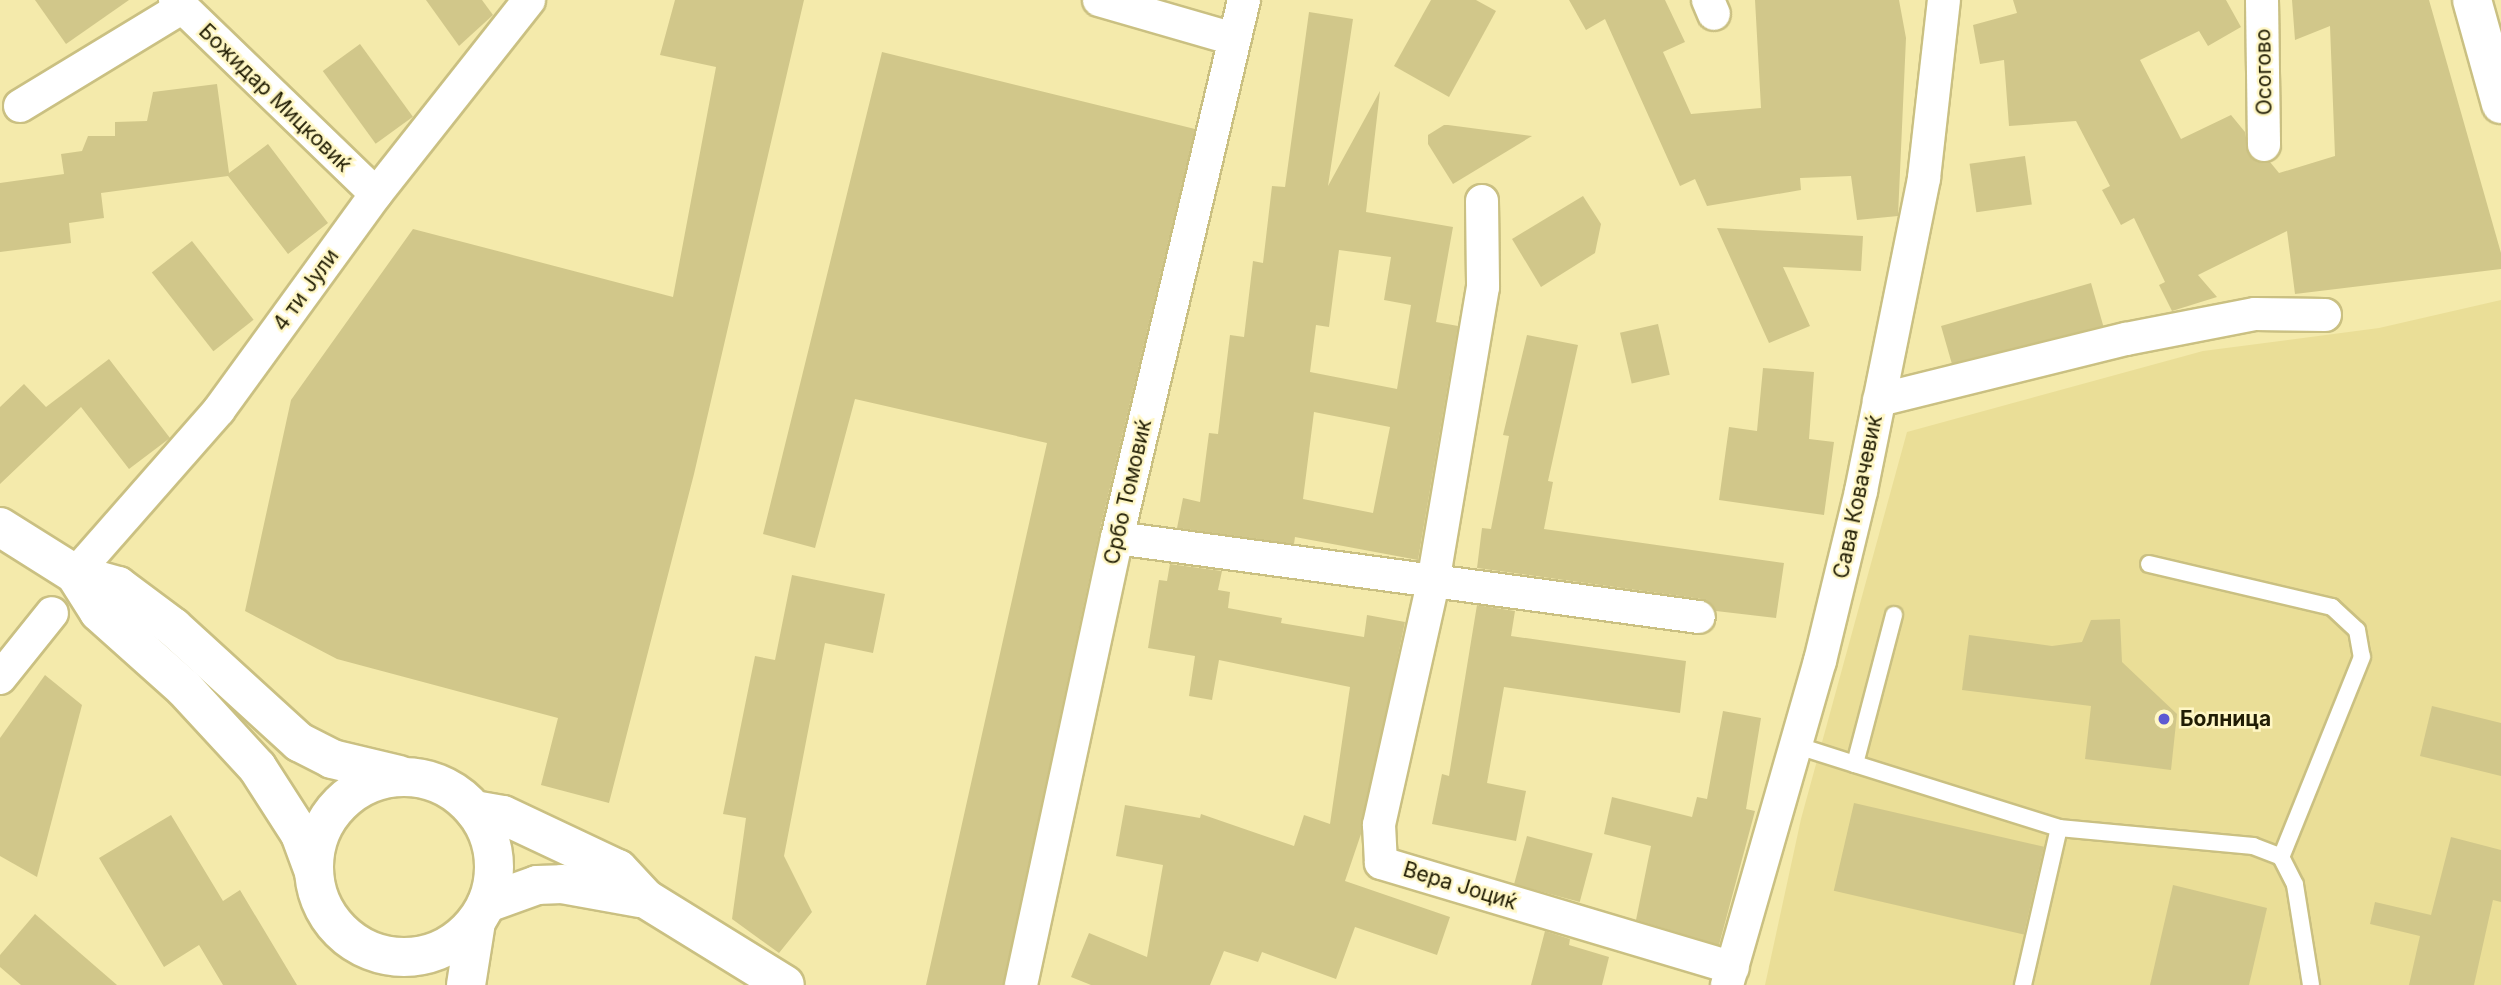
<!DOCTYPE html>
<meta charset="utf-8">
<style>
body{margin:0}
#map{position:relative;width:2501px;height:985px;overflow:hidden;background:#f4eaab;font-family:Inter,sans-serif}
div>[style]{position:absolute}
.built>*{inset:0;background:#eade97}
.building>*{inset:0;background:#d1c78a;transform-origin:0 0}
.roads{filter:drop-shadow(2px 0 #cac082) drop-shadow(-2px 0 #cac082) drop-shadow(0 2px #cac082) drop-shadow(0 -2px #cac082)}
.lane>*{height:16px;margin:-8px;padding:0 8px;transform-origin:8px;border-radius:8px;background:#fff}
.street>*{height:32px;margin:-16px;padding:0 16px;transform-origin:16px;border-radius:16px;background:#fff}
.secondary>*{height:38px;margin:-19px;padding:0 19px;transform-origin:19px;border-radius:19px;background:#fff}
.secondary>.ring{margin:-19px;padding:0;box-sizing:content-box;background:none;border:38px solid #fff;border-radius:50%}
.dots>*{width:19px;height:19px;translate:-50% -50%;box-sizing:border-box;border:4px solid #fff7c5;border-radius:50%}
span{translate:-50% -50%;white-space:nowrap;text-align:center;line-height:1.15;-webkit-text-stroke:5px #fff7c5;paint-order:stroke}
.street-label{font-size:21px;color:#211d04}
.poi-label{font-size:21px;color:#211d04;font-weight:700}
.left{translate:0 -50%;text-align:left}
</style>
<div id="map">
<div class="built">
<i style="clip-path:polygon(2501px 300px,2501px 985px,1765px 985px,1801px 819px,1907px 432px,2203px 351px,2379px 328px)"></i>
</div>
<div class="building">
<i style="clip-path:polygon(35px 0,129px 0,66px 44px)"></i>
<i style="clip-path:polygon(426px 0,482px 0,493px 15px,459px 46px)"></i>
<i style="clip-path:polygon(675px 0,804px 0,694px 474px,609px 803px,541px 785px,558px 718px,337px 659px,245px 611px,291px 400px,413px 229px,673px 297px,716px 67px,660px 55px)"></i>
<i style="clip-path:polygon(1431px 0,1476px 0,1496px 11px,1449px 97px,1394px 66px)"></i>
<i style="clip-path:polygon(1569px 0,1665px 0,1685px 42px,1663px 52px,1691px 114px,1761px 108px,1755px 0,1899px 0,1906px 38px,1898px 216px,1857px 220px,1851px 176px,1800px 178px,1801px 190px,1707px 206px,1695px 179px,1680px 186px,1605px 19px,1586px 30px)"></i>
<i style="clip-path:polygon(2013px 0,2226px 0,2241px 27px,2208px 46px,2199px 31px,2140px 60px,2181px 139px,2231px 115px,2245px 132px,2249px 155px,2270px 162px,2279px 173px,2335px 156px,2330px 26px,2295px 40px,2292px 0,2429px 0,2501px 253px,2501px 269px,2295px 294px,2287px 231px,2198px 275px,2217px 297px,2172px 311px,2159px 285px,2165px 282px,2134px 218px,2121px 225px,2102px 190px,2110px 186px,2076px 121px,2009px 126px,2004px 60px,1980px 64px,1973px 25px,2017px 13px)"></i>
<i style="clip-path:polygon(evenodd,1309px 12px,1353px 19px,1328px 186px,1380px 91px,1366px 212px,1453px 227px,1436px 322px,1458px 326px,1418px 560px,1295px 537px,1294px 544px,1177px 528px,1183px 498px,1200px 502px,1209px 433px,1218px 434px,1230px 335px,1244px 337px,1253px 261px,1263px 263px,1272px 186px,1285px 187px,1309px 12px,1339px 250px,1391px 257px,1384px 300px,1411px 305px,1397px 389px,1310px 372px,1316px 325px,1329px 327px,1339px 250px,1309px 12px,1314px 412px,1390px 427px,1373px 513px,1303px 499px,1314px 412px)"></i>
<i style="left:360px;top:44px;width:90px;height:46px;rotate:54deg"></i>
<i style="clip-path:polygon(882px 52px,1195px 129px,1099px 534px,1003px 985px,926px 985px,1047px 443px,855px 399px,815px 548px,763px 534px)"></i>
<i style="clip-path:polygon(217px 84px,229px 173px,268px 144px,328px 223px,288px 254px,228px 176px,101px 193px,104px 218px,69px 223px,71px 243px,0 252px,0 183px,64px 174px,61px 154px,82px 151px,88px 136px,115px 136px,115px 122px,147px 121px,153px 92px)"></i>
<i style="clip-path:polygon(1444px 125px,1448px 125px,1532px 136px,1453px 184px,1428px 144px,1428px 135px)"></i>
<i style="left:2025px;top:156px;width:49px;height:56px;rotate:82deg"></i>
<i style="clip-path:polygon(1583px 196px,1601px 224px,1595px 253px,1541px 287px,1512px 239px)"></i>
<i style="clip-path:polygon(1717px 228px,1863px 236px,1861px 271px,1783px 267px,1810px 326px,1769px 343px)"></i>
<i style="left:192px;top:241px;width:100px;height:51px;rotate:52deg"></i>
<i style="left:2091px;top:283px;width:45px;height:156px;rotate:74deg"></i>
<i style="left:1658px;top:324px;width:52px;height:39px;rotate:77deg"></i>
<i style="clip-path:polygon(1527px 335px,1578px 345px,1548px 481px,1553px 482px,1544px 529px,1784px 563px,1776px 618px,1716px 611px,1701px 599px,1477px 568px,1482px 528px,1491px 529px,1509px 436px,1503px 435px)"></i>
<i style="clip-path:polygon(109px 359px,170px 438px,129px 469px,81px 407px,0 484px,0 407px,24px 384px,46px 407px)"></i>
<i style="clip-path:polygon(1763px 368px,1814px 372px,1809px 439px,1834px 442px,1824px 515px,1719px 500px,1729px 427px,1757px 431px)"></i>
<i style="clip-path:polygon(1170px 564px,1222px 571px,1218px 590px,1230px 592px,1228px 608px,1282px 618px,1281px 623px,1364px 637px,1367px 615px,1405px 622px,1361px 834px,1345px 881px,1450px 917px,1437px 955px,1355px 927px,1336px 979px,1262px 952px,1258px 962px,1224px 951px,1210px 985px,1091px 985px,1071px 977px,1089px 933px,1147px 957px,1163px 865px,1116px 856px,1125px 805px,1200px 818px,1201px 814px,1294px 846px,1304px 815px,1330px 824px,1350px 687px,1219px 660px,1212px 700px,1189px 696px,1195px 656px,1148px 648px,1159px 580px,1167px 581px)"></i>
<i style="clip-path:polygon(792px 575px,885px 594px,873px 653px,825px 643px,784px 856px,812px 912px,779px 953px,732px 919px,746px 818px,723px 814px,755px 656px,775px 660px)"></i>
<i style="clip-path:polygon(1477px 605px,1515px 611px,1511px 636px,1686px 661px,1680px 713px,1504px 687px,1487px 783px,1526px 791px,1516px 841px,1432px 824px,1442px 774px,1449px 776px)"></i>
<i style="clip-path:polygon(2120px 619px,2122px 662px,2177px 714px,2171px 770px,2085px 759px,2091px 706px,1962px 690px,1969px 635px,2052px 646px,2082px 642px,2091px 620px)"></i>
<i style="clip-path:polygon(45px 675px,82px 705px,37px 877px,0 856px,0 738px)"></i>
<i style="clip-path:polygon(2432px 706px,2501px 723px,2501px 776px,2420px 756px)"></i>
<i style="clip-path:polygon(1723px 711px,1761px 718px,1746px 809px,1755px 811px,1719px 945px,1636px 920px,1651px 846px,1604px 834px,1612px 797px,1692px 817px,1697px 797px,1707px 799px)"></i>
<i style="left:1854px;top:803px;width:195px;height:90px;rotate:13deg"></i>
<i style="clip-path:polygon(171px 815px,223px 901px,240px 890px,297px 985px,223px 985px,199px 945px,164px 967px,99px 858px)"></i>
<i style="left:1527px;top:836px;width:68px;height:50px;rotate:15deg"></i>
<i style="clip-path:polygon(2451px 837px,2501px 850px,2501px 902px,2493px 900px,2474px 985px,2409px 985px,2420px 936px,2370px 924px,2375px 902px,2431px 915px)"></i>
<i style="clip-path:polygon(2173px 885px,2267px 908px,2249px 985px,2150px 985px)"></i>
<i style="clip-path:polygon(35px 914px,117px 985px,21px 985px,0 967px,0 955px)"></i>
<i style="clip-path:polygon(1545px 931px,1570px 939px,1569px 945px,1609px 957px,1602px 985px,1531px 985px)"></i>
</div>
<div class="roads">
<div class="lane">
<i style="left:2149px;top:564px;width:188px;rotate:13.2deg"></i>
<i style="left:2332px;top:607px;width:34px;rotate:43deg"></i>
<i style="left:2357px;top:630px;width:27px;rotate:80deg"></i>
<i style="left:2362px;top:657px;width:216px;rotate:112deg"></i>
<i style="left:1894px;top:615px;width:154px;rotate:104.7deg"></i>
<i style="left:1855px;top:764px;width:214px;rotate:17.4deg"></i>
<i style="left:2059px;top:828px;width:195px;rotate:5.3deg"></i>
<i style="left:2253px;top:846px;width:30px;rotate:21deg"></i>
<i style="left:2281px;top:857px;width:31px;rotate:63deg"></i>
<i style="left:2295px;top:885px;width:101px;rotate:80.9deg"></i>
<i style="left:1795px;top:745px;width:63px;rotate:17.6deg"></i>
<i style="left:2023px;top:985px;width:161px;rotate:-77.1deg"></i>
</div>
<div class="street">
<i style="left:175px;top:0;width:279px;rotate:44deg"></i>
<i style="left:1099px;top:0;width:141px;rotate:16.1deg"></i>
<i style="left:1708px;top:0;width:15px;rotate:67deg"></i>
<i style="left:2262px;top:0;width:145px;rotate:89.2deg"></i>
<i style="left:20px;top:106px;width:188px;rotate:-31.3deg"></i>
<i style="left:1482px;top:201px;width:86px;rotate:89.3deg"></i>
<i style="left:1483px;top:287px;width:300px;rotate:99.6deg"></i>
<i style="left:1433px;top:583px;width:248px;rotate:102.6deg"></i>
<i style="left:1379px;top:825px;width:38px;rotate:87deg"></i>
<i style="left:1381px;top:863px;width:367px;rotate:16.6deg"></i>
<i style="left:1879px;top:400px;width:254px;rotate:-13.9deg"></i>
<i style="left:2126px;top:339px;width:131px;rotate:-11deg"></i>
<i style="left:2255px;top:314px;width:70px;rotate:0.8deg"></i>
<i style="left:1117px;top:538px;width:587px;rotate:7.73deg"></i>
<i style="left:75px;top:574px;width:218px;rotate:-48.7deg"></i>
<i style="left:219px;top:410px;width:267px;rotate:-54deg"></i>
<i style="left:376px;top:194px;width:247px;rotate:-51.7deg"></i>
<i style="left:0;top:678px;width:83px;rotate:-51.3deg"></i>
<i style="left:1021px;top:985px;width:457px;rotate:-77.9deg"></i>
<i style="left:1117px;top:538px;width:553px;rotate:-76.72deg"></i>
<i style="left:1727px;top:985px;width:337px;rotate:-74deg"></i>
<i style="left:1820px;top:661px;width:175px;rotate:-76.4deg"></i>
<i style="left:1861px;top:491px;width:319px;rotate:-78.6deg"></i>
<i style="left:1924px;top:178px;width:179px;rotate:-83.6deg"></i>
</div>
<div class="secondary">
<i style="left:2472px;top:0;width:108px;rotate:74.4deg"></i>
<i style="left:0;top:527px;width:89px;rotate:32.1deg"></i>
<i style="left:75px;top:574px;width:45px;rotate:15.6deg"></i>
<i style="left:118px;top:586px;width:69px;rotate:36.7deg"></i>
<i style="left:173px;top:627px;width:171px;rotate:42.4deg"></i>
<i style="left:299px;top:742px;width:37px;rotate:27deg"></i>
<i style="left:332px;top:759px;width:69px;rotate:13.4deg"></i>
<i style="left:75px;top:574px;width:45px;rotate:57.7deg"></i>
<i style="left:99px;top:612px;width:114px;rotate:41.8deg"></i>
<i style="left:184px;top:688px;width:108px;rotate:47.3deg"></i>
<i style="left:257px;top:767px;width:80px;rotate:57.3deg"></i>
<i style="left:300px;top:834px;width:40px;rotate:69.8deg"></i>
<i class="ring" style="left:314px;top:777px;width:142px;height:142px"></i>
<i style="left:474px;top:810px;width:29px;rotate:10deg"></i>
<i style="left:503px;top:815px;width:127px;rotate:25.2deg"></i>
<i style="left:618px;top:869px;width:41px;rotate:47deg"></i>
<i style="left:646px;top:899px;width:163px;rotate:31.7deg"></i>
<i style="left:487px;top:903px;width:53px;rotate:-19.8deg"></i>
<i style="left:537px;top:885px;width:25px;rotate:-2deg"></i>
<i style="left:562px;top:884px;width:79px;rotate:10.2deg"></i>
<i style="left:466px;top:985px;width:64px;rotate:-81deg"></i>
</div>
</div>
<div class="dots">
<i style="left:2164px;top:719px;background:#5e5ad2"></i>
</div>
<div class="street-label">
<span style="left:2264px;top:72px;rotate:-91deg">Осогово</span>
<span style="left:275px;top:98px;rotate:44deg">Божидар Мицковиќ</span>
<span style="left:306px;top:290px;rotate:-54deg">4 ти Јули</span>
<span style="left:1128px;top:492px;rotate:-77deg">Србо Томовиќ</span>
<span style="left:1858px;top:497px;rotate:-78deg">Сава Ковачевиќ</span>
<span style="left:1460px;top:886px;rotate:17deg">Вера Јоциќ</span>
</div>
<div class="poi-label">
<span class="left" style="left:2180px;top:719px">Болница</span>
</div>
</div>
